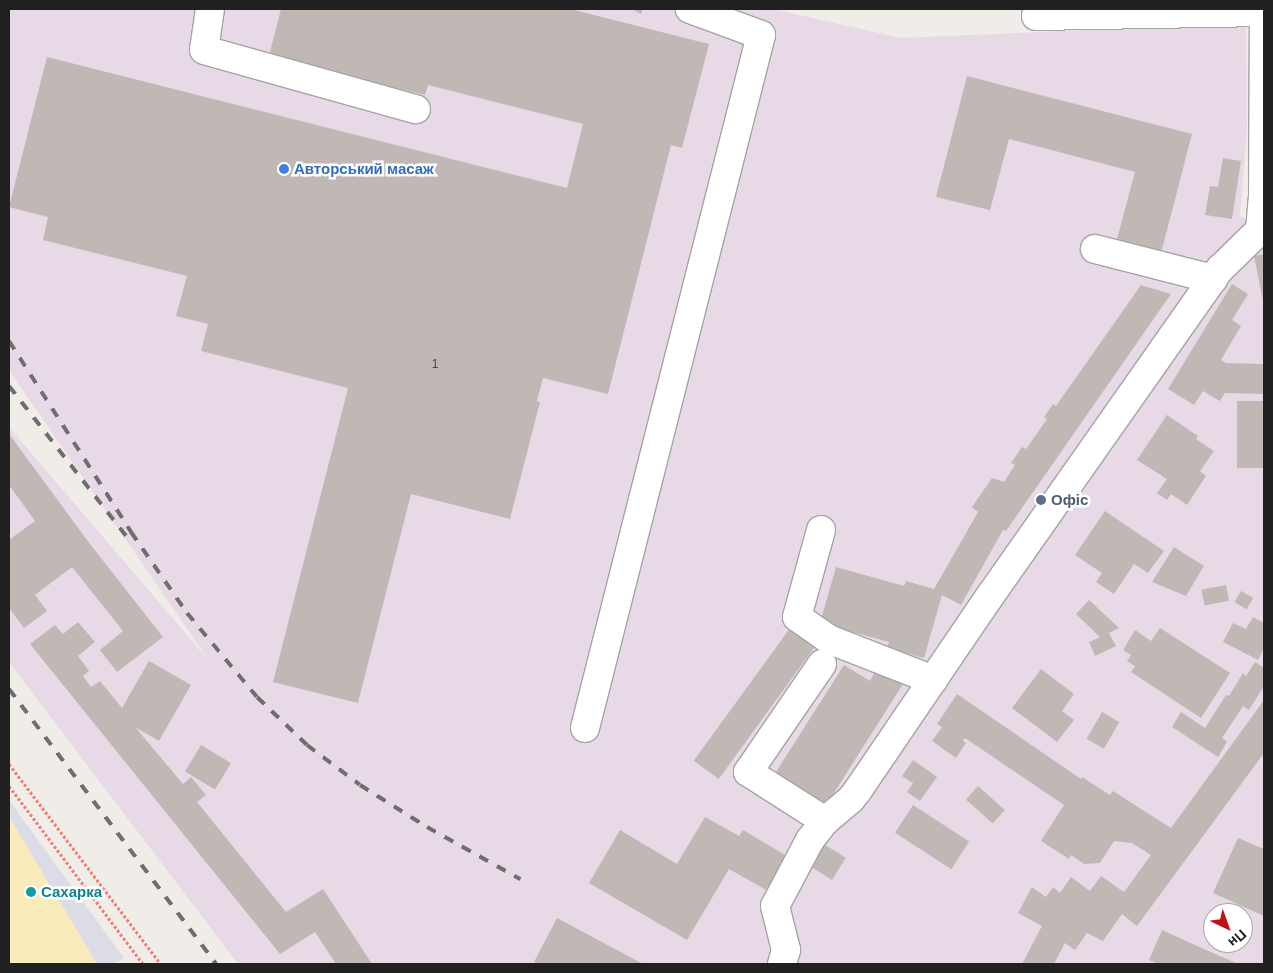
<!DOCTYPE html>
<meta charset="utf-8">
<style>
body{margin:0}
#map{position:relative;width:1273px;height:973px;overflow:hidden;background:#f0ece7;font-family:Arial,sans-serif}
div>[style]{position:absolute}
.industrial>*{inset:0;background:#e8d9e6}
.sand>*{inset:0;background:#f9ebbb}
.plaza>*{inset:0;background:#dbdce5}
.building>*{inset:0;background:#c0b8b4;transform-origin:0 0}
.path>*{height:3px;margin-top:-1.5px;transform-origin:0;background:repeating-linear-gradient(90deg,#ef8178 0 2.5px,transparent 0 5px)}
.roads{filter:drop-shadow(1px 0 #a4a4a4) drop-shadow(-1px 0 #a4a4a4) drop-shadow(0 1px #a4a4a4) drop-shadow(0 -1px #a4a4a4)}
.minor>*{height:28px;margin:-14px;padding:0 14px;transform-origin:14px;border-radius:14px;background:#fff}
.rail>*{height:4px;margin-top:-2px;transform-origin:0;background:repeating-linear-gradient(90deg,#6e6e6e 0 10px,transparent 0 20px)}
.dots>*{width:14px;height:14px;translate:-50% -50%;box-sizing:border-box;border:2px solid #fff;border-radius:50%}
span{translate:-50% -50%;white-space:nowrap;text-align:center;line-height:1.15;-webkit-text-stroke:5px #fff;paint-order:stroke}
.number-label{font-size:12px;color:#484645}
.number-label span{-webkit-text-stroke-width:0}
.shop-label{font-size:15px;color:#366cbe;font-weight:700}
.left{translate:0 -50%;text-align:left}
.service-label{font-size:15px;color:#4e5e75;font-weight:700}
.culture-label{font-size:15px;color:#0d838f;font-weight:700}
.frame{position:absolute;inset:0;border:10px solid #202020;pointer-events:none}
.north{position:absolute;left:1203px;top:903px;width:50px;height:50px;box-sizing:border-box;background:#fff;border:1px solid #a6a6a6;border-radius:50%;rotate:138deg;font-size:14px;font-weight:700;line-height:20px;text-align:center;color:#202020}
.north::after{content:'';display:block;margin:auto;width:18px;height:22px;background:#c01015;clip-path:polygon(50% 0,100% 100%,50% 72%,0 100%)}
</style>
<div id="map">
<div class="industrial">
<i style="clip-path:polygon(evenodd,9px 9px,772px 9px,901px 38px,1246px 23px,1247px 129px,1240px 216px,1264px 229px,1264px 964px,238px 964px,9px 662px,9px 427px,210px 662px,9px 370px,9px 9px,1213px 913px,1243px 913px,1243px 943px,1213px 943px,1213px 913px)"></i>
</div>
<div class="sand">
<i style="clip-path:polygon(9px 816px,11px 820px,97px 964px,9px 964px)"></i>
</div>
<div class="plaza">
<i style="clip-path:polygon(9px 800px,56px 865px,124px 958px,113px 964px,97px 964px,11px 820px)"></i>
</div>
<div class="building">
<i style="clip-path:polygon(281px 9px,570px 9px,709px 44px,682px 148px,671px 145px,608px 394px,543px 378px,537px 401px,540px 402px,510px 519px,411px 494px,358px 703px,273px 682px,348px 388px,201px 351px,208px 324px,176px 316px,187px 276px,43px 240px,48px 217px,9px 207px,47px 57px,567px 188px,583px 124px,428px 85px,425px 95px,269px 56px)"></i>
<i style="clip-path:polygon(632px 9px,643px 9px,641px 14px)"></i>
<i style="clip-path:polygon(967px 76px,1192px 134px,1160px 257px,1115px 246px,1135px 172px,1009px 139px,990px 210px,936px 197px)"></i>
<i style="clip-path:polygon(1223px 158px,1241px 161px,1232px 219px,1205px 215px,1210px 186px,1218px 187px)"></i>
<i style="clip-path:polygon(1264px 254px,1264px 301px,1263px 301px,1254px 256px)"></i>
<i style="clip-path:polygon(1232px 284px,1248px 294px,1232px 320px,1241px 326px,1221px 360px,1226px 363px,1264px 364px,1264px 394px,1225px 393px,1220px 401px,1203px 391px,1194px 405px,1168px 389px)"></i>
<i style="clip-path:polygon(1141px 285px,1171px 294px,1006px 531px,1003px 530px,961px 605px,942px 595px,924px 658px,887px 648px,889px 642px,820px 623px,836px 567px,904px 586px,906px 581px,934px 589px,978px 512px,972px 507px,992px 478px,1004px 482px,1015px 465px,1011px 463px,1022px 447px,1026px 449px,1047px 419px,1044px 417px,1053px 404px,1056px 406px)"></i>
<i style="left:1264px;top:401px;width:67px;height:27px;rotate:90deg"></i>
<i style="clip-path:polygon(1167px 415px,1198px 436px,1196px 439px,1214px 451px,1200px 471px,1206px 476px,1187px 505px,1171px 494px,1167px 500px,1157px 493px,1167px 479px,1137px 460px)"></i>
<i style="clip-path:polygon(9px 434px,90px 544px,163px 637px,117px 672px,100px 650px,123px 631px,72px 567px,35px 595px,47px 611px,24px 628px,9px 608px,9px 540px,35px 521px,9px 485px)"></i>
<i style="clip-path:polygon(1105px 511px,1164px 551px,1148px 573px,1134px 564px,1114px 594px,1096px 582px,1102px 573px,1075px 555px)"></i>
<i style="clip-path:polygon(1174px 547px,1204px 566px,1186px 596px,1152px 582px)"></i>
<i style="left:1226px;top:585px;width:16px;height:25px;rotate:79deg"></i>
<i style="left:1241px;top:591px;width:14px;height:13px;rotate:30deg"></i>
<i style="clip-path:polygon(1089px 600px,1119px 628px,1109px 633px,1116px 646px,1095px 656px,1089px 642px,1100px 637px,1076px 614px)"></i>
<i style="clip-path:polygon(1253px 617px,1264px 623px,1264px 648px,1258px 660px,1223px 642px,1233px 623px,1246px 629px)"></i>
<i style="clip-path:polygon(78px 622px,95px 642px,78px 656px,89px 671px,83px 676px,91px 687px,100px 681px,122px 708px,149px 661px,191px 685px,159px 741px,135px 727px,183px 784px,191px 777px,206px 795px,197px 802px,286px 912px,323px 889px,372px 964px,336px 964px,315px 932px,280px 954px,30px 644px,55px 625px,63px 634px)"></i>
<i style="left:793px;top:624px;width:31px;height:169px;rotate:36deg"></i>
<i style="clip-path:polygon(1160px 628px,1230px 673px,1201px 718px,1131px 672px,1135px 666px,1127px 661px,1131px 655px,1123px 650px,1135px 630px,1151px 641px)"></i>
<i style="clip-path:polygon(1255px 662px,1264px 668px,1264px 686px,1249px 710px,1243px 706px,1222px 738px,1227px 742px,1218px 757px,1172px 727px,1181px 712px,1205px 728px,1226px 695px,1229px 696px,1243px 673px,1246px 676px)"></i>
<i style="clip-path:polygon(844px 665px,870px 681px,877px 668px,903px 684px,827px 804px,776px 772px)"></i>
<i style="clip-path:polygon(1041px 669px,1074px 694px,1062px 711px,1074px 720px,1057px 742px,1012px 708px)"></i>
<i style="clip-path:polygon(957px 694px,1081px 779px,1082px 777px,1110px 795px,1113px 791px,1171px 828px,1264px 700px,1264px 753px,1137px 926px,1122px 914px,1103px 941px,1087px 933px,1075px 950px,1065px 943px,1054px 964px,1022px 964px,1042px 926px,1018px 913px,1032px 887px,1046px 897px,1053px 887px,1060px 893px,1071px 877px,1090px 891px,1101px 876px,1124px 892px,1151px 855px,1132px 843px,1114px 841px,1100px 863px,1084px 864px,1071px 855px,1069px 859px,1041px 841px,1064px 805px,965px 738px,963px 741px,966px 743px,956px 758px,932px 741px,942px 727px,937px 724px)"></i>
<i style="left:1102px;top:712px;width:20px;height:31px;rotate:30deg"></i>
<i style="left:201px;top:745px;width:35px;height:31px;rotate:31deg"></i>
<i style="clip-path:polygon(913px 760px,937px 777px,920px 801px,907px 792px,913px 783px,902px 776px)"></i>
<i style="left:978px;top:786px;width:36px;height:18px;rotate:42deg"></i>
<i style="left:913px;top:805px;width:67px;height:33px;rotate:33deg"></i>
<i style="clip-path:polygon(705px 817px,739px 836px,743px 830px,787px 856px,766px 890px,729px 869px,687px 940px,589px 883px,620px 830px,677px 864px)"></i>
<i style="clip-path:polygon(1238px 838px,1264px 849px,1264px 916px,1213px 893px)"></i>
<i style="left:822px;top:843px;width:28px;height:26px;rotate:32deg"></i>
<i style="clip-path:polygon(557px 918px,643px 964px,539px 964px,534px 962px)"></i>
<i style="clip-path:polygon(1162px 930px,1195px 945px,1238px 964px,1159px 964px,1149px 960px)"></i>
</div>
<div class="path">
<i style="left:9px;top:764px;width:251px;rotate:52.8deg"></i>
<i style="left:9px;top:786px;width:223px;rotate:53deg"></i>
</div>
<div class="roads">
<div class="minor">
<i style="left:210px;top:9px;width:41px;rotate:98.3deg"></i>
<i style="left:204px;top:50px;width:220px;rotate:15.6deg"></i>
<i style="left:1036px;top:16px;width:228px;rotate:-1deg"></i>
<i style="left:1095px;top:249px;width:122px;rotate:14.3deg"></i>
<i style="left:821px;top:530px;width:90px;rotate:105.4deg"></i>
<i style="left:797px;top:617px;width:38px;rotate:35deg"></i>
<i style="left:828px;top:639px;width:113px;rotate:21.3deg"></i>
<i style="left:822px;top:664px;width:131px;rotate:124.4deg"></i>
<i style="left:748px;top:772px;width:91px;rotate:32.5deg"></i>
<i style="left:585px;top:728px;width:715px;rotate:-75.75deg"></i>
<i style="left:761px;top:35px;width:76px;rotate:-159.9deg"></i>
<i style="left:782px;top:964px;width:15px;rotate:-74deg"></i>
<i style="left:786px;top:950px;width:45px;rotate:-104deg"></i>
<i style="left:775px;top:906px;width:75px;rotate:-62.1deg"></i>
<i style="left:810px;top:840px;width:24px;rotate:-52deg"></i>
<i style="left:825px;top:821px;width:34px;rotate:-40deg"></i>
<i style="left:851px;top:799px;width:11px;rotate:-52deg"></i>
<i style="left:858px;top:790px;width:235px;rotate:-55.8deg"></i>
<i style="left:990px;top:596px;width:400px;rotate:-54.9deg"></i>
<i style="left:1220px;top:269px;width:56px;rotate:-44.3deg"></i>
<i style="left:1260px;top:230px;width:35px;rotate:-85deg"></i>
<i style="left:1263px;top:195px;width:170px;rotate:-89.7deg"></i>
</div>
</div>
<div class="rail">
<i style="left:9px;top:341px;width:227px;rotate:57.4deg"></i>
<i style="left:131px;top:532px;width:98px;rotate:55.3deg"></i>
<i style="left:187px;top:613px;width:109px;rotate:50.2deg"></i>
<i style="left:257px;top:697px;width:69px;rotate:43.8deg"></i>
<i style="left:307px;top:745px;width:66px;rotate:37deg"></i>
<i style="left:360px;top:785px;width:79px;rotate:32.1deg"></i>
<i style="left:427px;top:827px;width:107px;rotate:29.2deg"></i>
<i style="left:9px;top:386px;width:190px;rotate:52deg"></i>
<i style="left:9px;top:689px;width:344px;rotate:53deg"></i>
</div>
<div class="dots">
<i style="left:284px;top:169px;background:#3f7fe0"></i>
<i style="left:1041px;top:500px;background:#5c6f8a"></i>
<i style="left:31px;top:892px;background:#0f9aa8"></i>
</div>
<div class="number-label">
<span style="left:435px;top:365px">1</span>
</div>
<div class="shop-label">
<span class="left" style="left:294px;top:169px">Авторський масаж</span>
</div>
<div class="service-label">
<span class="left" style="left:1051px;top:500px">Офіс</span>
</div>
<div class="culture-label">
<span class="left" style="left:41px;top:892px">Сахарка</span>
</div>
<div class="frame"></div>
<div class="north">Пн</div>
</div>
